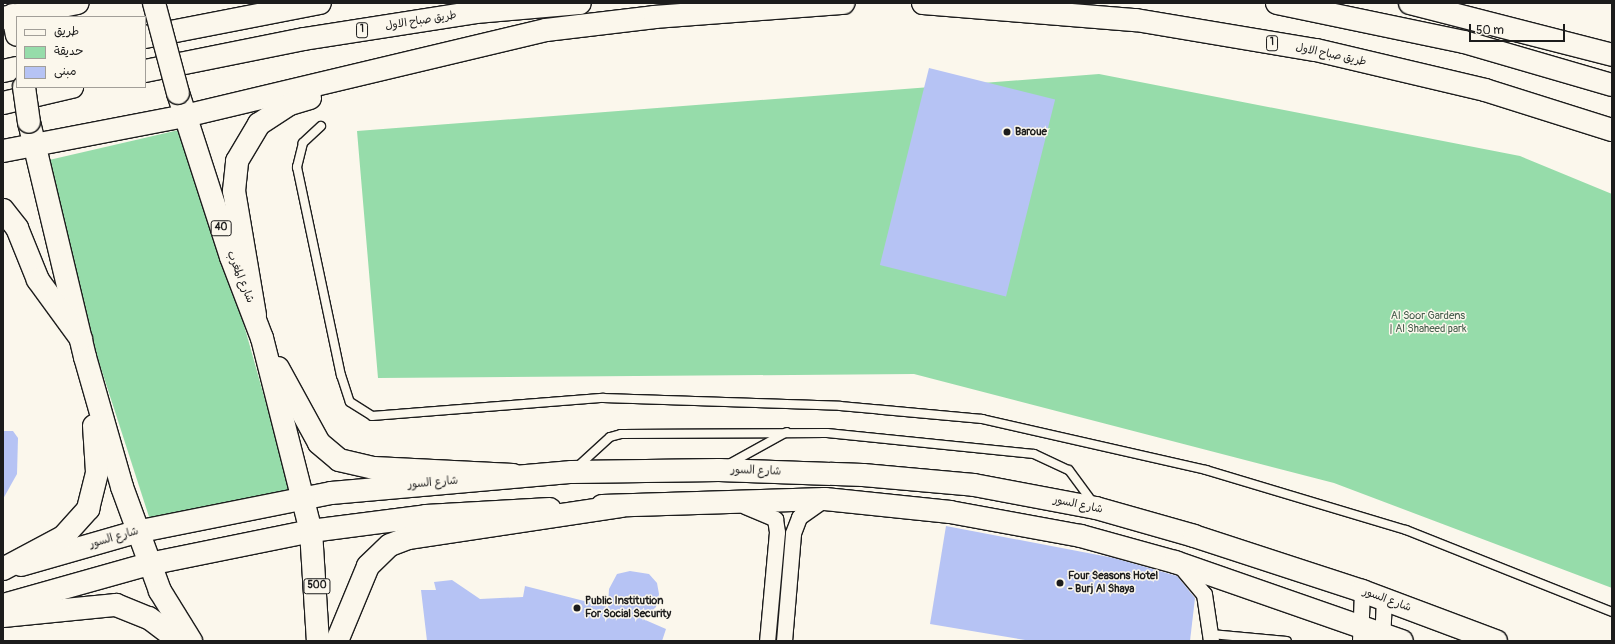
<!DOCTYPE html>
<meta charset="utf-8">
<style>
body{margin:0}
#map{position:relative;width:1615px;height:644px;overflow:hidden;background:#fbf7ec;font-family:Pangolin,"Playpen Sans Arabic",sans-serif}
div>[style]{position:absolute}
.green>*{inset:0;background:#96dcaa}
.building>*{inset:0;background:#b6c3f4;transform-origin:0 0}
.roads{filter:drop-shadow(1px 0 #1c1c1c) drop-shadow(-1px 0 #1c1c1c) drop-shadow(0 1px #1c1c1c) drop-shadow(0 -1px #1c1c1c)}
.lane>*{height:8px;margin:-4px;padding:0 4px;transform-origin:4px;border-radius:4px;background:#fbf7ec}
.street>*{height:15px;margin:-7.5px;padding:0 7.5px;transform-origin:7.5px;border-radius:7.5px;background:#fbf7ec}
.secondary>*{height:22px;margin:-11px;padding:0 11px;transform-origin:11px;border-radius:11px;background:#fbf7ec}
.primary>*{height:22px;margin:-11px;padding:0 11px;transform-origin:11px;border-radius:11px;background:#fbf7ec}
.highway>*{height:22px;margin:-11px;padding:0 11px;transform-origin:11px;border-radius:11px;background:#fbf7ec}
.bridges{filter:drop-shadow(1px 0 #1c1c1c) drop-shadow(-1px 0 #1c1c1c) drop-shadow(0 1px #1c1c1c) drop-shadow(0 -1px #1c1c1c)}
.primary-bridge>*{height:22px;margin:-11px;padding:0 11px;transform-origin:11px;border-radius:11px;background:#fbf7ec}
.dots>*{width:11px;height:11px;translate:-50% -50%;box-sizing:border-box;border:2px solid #fbf7ec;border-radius:50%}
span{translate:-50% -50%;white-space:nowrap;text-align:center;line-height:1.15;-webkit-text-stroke:3px #fbf7ec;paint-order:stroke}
.shield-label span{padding:1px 3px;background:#fbf7ec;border:1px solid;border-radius:3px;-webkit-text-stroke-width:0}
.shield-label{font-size:10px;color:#1c1c1c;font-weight:700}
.street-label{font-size:11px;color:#1c1c1c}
.poi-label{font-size:11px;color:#1c1c1c;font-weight:700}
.left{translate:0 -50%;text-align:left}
.park-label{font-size:11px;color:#475f4e}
.frame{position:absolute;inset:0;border:4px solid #1c1c1c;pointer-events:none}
.legend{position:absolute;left:16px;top:16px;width:130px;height:72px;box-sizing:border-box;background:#fbf7ec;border:1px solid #a29f99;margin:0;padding:5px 7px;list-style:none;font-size:12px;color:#1c1c1c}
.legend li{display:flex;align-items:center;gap:8px;height:20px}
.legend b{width:20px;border:1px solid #a29f99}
.scale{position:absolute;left:1469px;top:24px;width:96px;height:18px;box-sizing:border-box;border:2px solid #1c1c1c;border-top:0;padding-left:5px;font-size:12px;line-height:14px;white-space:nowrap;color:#1c1c1c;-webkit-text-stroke:3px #fbf7ec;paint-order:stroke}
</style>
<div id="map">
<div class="green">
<i style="clip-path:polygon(1099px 74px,1520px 156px,1612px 194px,1612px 588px,1334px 483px,914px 374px,378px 378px,357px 131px)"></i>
<i style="clip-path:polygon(179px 130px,238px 304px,291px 492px,151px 523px,98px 359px,49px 160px)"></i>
</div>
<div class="building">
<i style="left:929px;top:68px;width:130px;height:203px;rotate:14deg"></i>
<i style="clip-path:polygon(3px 431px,13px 431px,18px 438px,17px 474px,3px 499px)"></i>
<i style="clip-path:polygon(946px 526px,1114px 558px,1177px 576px,1195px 598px,1190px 641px,1031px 641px,930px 624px)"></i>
<i style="clip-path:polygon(630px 571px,649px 574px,657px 583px,659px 594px,656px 607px,643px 619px,666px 629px,662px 641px,427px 641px,421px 590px,436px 590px,434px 582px,452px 580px,480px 599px,523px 597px,525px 586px,608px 607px,609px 589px,617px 574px)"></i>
</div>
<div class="roads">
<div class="lane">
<i style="left:321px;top:126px;width:25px;rotate:137deg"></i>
<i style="left:303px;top:143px;width:25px;rotate:104deg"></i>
<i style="left:297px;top:167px;width:213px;rotate:78.1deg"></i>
<i style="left:341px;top:375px;width:28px;rotate:72deg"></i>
<i style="left:350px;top:402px;width:26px;rotate:32deg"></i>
<i style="left:372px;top:416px;width:232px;rotate:-4.5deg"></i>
<i style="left:603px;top:398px;width:237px;rotate:1.9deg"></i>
<i style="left:840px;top:406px;width:143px;rotate:5.2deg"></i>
<i style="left:982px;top:419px;width:230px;rotate:12.8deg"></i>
<i style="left:1206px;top:470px;width:209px;rotate:16.7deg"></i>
<i style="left:1406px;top:530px;width:222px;rotate:21.7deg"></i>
<i style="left:729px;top:464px;width:66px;rotate:-28.9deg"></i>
<i style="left:575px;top:469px;width:47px;rotate:-42.4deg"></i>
<i style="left:610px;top:437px;width:11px;rotate:-15deg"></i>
<i style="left:621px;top:434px;width:206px;rotate:-0.3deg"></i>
<i style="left:827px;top:433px;width:208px;rotate:5.8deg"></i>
<i style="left:1034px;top:454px;width:38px;rotate:25deg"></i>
<i style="left:1069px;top:470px;width:42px;rotate:53.7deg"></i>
<i style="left:1211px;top:634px;width:76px;rotate:5.3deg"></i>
</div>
<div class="street">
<i style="left:745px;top:506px;width:33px;rotate:23deg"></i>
<i style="left:775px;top:519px;width:13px;rotate:81deg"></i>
<i style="left:777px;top:532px;width:109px;rotate:95.2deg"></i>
<i style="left:1182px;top:568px;width:34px;rotate:50deg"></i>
<i style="left:1204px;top:594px;width:48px;rotate:81.5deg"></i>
<i style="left:784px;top:641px;width:108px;rotate:-85.2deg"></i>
<i style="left:793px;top:533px;width:17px;rotate:-69deg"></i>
<i style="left:799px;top:517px;width:32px;rotate:-35deg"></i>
<i style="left:1360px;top:641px;width:50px;rotate:-87.7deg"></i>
<i style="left:1382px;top:641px;width:42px;rotate:-87.3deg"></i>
</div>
<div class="secondary">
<i style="left:1410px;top:3px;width:209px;rotate:14.4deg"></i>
<i style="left:602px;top:506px;width:223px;rotate:-1.8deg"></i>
<i style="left:825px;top:499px;width:126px;rotate:5.9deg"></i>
<i style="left:950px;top:512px;width:133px;rotate:10.4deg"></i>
<i style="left:1081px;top:536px;width:98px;rotate:15.5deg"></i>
<i style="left:1175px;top:562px;width:240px;rotate:19.2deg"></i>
<i style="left:21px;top:565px;width:120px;rotate:-16deg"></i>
<i style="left:136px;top:532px;width:199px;rotate:-11.3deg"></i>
<i style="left:331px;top:493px;width:242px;rotate:-5deg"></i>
<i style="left:572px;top:472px;width:147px;rotate:-0.8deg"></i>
<i style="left:719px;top:470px;width:144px;rotate:2deg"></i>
<i style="left:863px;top:475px;width:111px;rotate:5.1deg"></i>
<i style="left:974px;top:485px;width:124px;rotate:10.7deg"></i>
<i style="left:1096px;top:508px;width:102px;rotate:15.9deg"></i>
<i style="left:1194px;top:536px;width:177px;rotate:18.1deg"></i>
<i style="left:1362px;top:591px;width:143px;rotate:20.5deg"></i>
<i style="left:3px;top:605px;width:152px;rotate:-15.7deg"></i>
<i style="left:149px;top:564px;width:165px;rotate:-11.5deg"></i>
<i style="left:311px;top:531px;width:116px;rotate:-7.4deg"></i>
<i style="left:426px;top:516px;width:124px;rotate:-3.2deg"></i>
</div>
<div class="primary">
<i style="left:13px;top:15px;width:20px;rotate:79deg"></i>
<i style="left:178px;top:93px;width:172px;rotate:72.1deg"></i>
<i style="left:231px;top:257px;width:87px;rotate:69.1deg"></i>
<i style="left:262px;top:338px;width:199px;rotate:75.8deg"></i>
<i style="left:311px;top:531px;width:110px;rotate:86.4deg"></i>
<i style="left:29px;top:122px;width:242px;rotate:76.6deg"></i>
<i style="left:85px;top:357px;width:135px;rotate:74.1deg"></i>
<i style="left:122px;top:487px;width:111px;rotate:69.9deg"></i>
<i style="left:160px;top:591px;width:59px;rotate:58.2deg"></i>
<i style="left:278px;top:368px;width:85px;rotate:61.3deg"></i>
<i style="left:319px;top:443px;width:26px;rotate:40deg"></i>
<i style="left:339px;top:460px;width:36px;rotate:13deg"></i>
<i style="left:374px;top:468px;width:139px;rotate:2.9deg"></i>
<i style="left:3px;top:569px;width:68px;rotate:-28.1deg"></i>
<i style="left:63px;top:537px;width:38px;rotate:-48deg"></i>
<i style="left:88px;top:509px;width:38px;rotate:-76deg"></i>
<i style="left:97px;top:472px;width:46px;rotate:-93.7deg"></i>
<i style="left:3px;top:616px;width:114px;rotate:-5.6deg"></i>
<i style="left:116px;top:605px;width:35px;rotate:22deg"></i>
<i style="left:149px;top:618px;width:39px;rotate:37deg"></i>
<i style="left:337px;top:641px;width:81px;rotate:-67.5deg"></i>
<i style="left:368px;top:566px;width:30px;rotate:-44deg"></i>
<i style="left:390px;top:545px;width:19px;rotate:-21deg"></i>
<i style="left:408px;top:538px;width:215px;rotate:-8.5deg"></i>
</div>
<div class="highway">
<i style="left:923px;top:3px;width:214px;rotate:4.6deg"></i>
<i style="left:1136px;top:20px;width:182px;rotate:9.5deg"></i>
<i style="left:1316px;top:50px;width:174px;rotate:13.3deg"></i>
<i style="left:1485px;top:90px;width:133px;rotate:17.5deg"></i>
<i style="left:1277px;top:3px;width:191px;rotate:11.8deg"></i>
<i style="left:1464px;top:42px;width:154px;rotate:16.2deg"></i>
<i style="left:3px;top:18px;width:76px;rotate:-11.5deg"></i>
<i style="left:145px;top:37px;width:178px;rotate:-11deg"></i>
<i style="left:3px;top:71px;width:14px;rotate:-12deg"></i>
<i style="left:145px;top:71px;width:162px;rotate:-11.4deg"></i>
<i style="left:304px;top:39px;width:174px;rotate:-8.9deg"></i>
<i style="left:476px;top:12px;width:104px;rotate:-4.9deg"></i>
<i style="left:3px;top:103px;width:71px;rotate:-13.1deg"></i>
<i style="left:3px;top:151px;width:185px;rotate:-10.9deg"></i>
<i style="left:185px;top:116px;width:371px;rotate:-13.4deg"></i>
<i style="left:546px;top:30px;width:110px;rotate:-6.8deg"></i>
<i style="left:655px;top:17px;width:189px;rotate:-4.3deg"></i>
<i style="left:3px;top:210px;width:23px;rotate:52deg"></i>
<i style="left:17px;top:228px;width:56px;rotate:68deg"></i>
<i style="left:38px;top:280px;width:73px;rotate:53.9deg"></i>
<i style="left:255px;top:315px;width:126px;rotate:-99.6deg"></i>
<i style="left:234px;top:191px;width:30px;rotate:-84deg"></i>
<i style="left:237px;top:161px;width:43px;rotate:-59.3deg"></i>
<i style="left:259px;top:124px;width:37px;rotate:-33deg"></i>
<i style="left:290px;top:104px;width:21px;rotate:-17deg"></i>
</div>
</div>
<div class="bridges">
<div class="primary-bridge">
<i style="left:154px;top:3px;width:93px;rotate:75.1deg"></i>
<i style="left:24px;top:87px;width:35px;rotate:82deg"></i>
</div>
</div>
<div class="dots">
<i style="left:1007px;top:132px;background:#1c1c1c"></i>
<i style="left:1060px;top:583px;background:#1c1c1c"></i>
<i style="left:577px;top:608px;background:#1c1c1c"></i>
</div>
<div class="shield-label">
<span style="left:362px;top:30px">1</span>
<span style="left:1272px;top:43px">1</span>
<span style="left:221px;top:228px">40</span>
<span style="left:317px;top:586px">500</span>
</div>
<div class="street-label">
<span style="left:421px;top:21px;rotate:-9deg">طريق صباح الاول</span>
<span style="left:1331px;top:55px;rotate:12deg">طريق صباح الاول</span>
<span style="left:240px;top:277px;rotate:68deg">شارع المغرب</span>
<span style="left:756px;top:471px;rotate:2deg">شارع السور</span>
<span style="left:433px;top:483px;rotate:-5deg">شارع السور</span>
<span style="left:1078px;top:505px;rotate:12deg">شارع السور</span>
<span style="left:114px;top:538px;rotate:-16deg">شارع السور</span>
<span style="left:1387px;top:600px;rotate:20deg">شارع السور</span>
</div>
<div class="poi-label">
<span class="left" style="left:1015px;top:132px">Baroue</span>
<span class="left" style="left:1068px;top:583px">Four Seasons Hotel<br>- Burj Al Shaya</span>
<span class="left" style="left:585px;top:608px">Public Institution<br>For Social Security</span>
</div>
<div class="park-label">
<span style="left:1428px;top:323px">Al Soor Gardens<br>| Al Shaheed park</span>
</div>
<div class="frame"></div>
<ul class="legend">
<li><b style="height:5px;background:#fbf7ec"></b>طريق</li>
<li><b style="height:11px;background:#96dcaa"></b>حديقة</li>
<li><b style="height:11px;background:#b6c3f4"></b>مبنى</li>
</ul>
<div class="scale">50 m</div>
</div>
